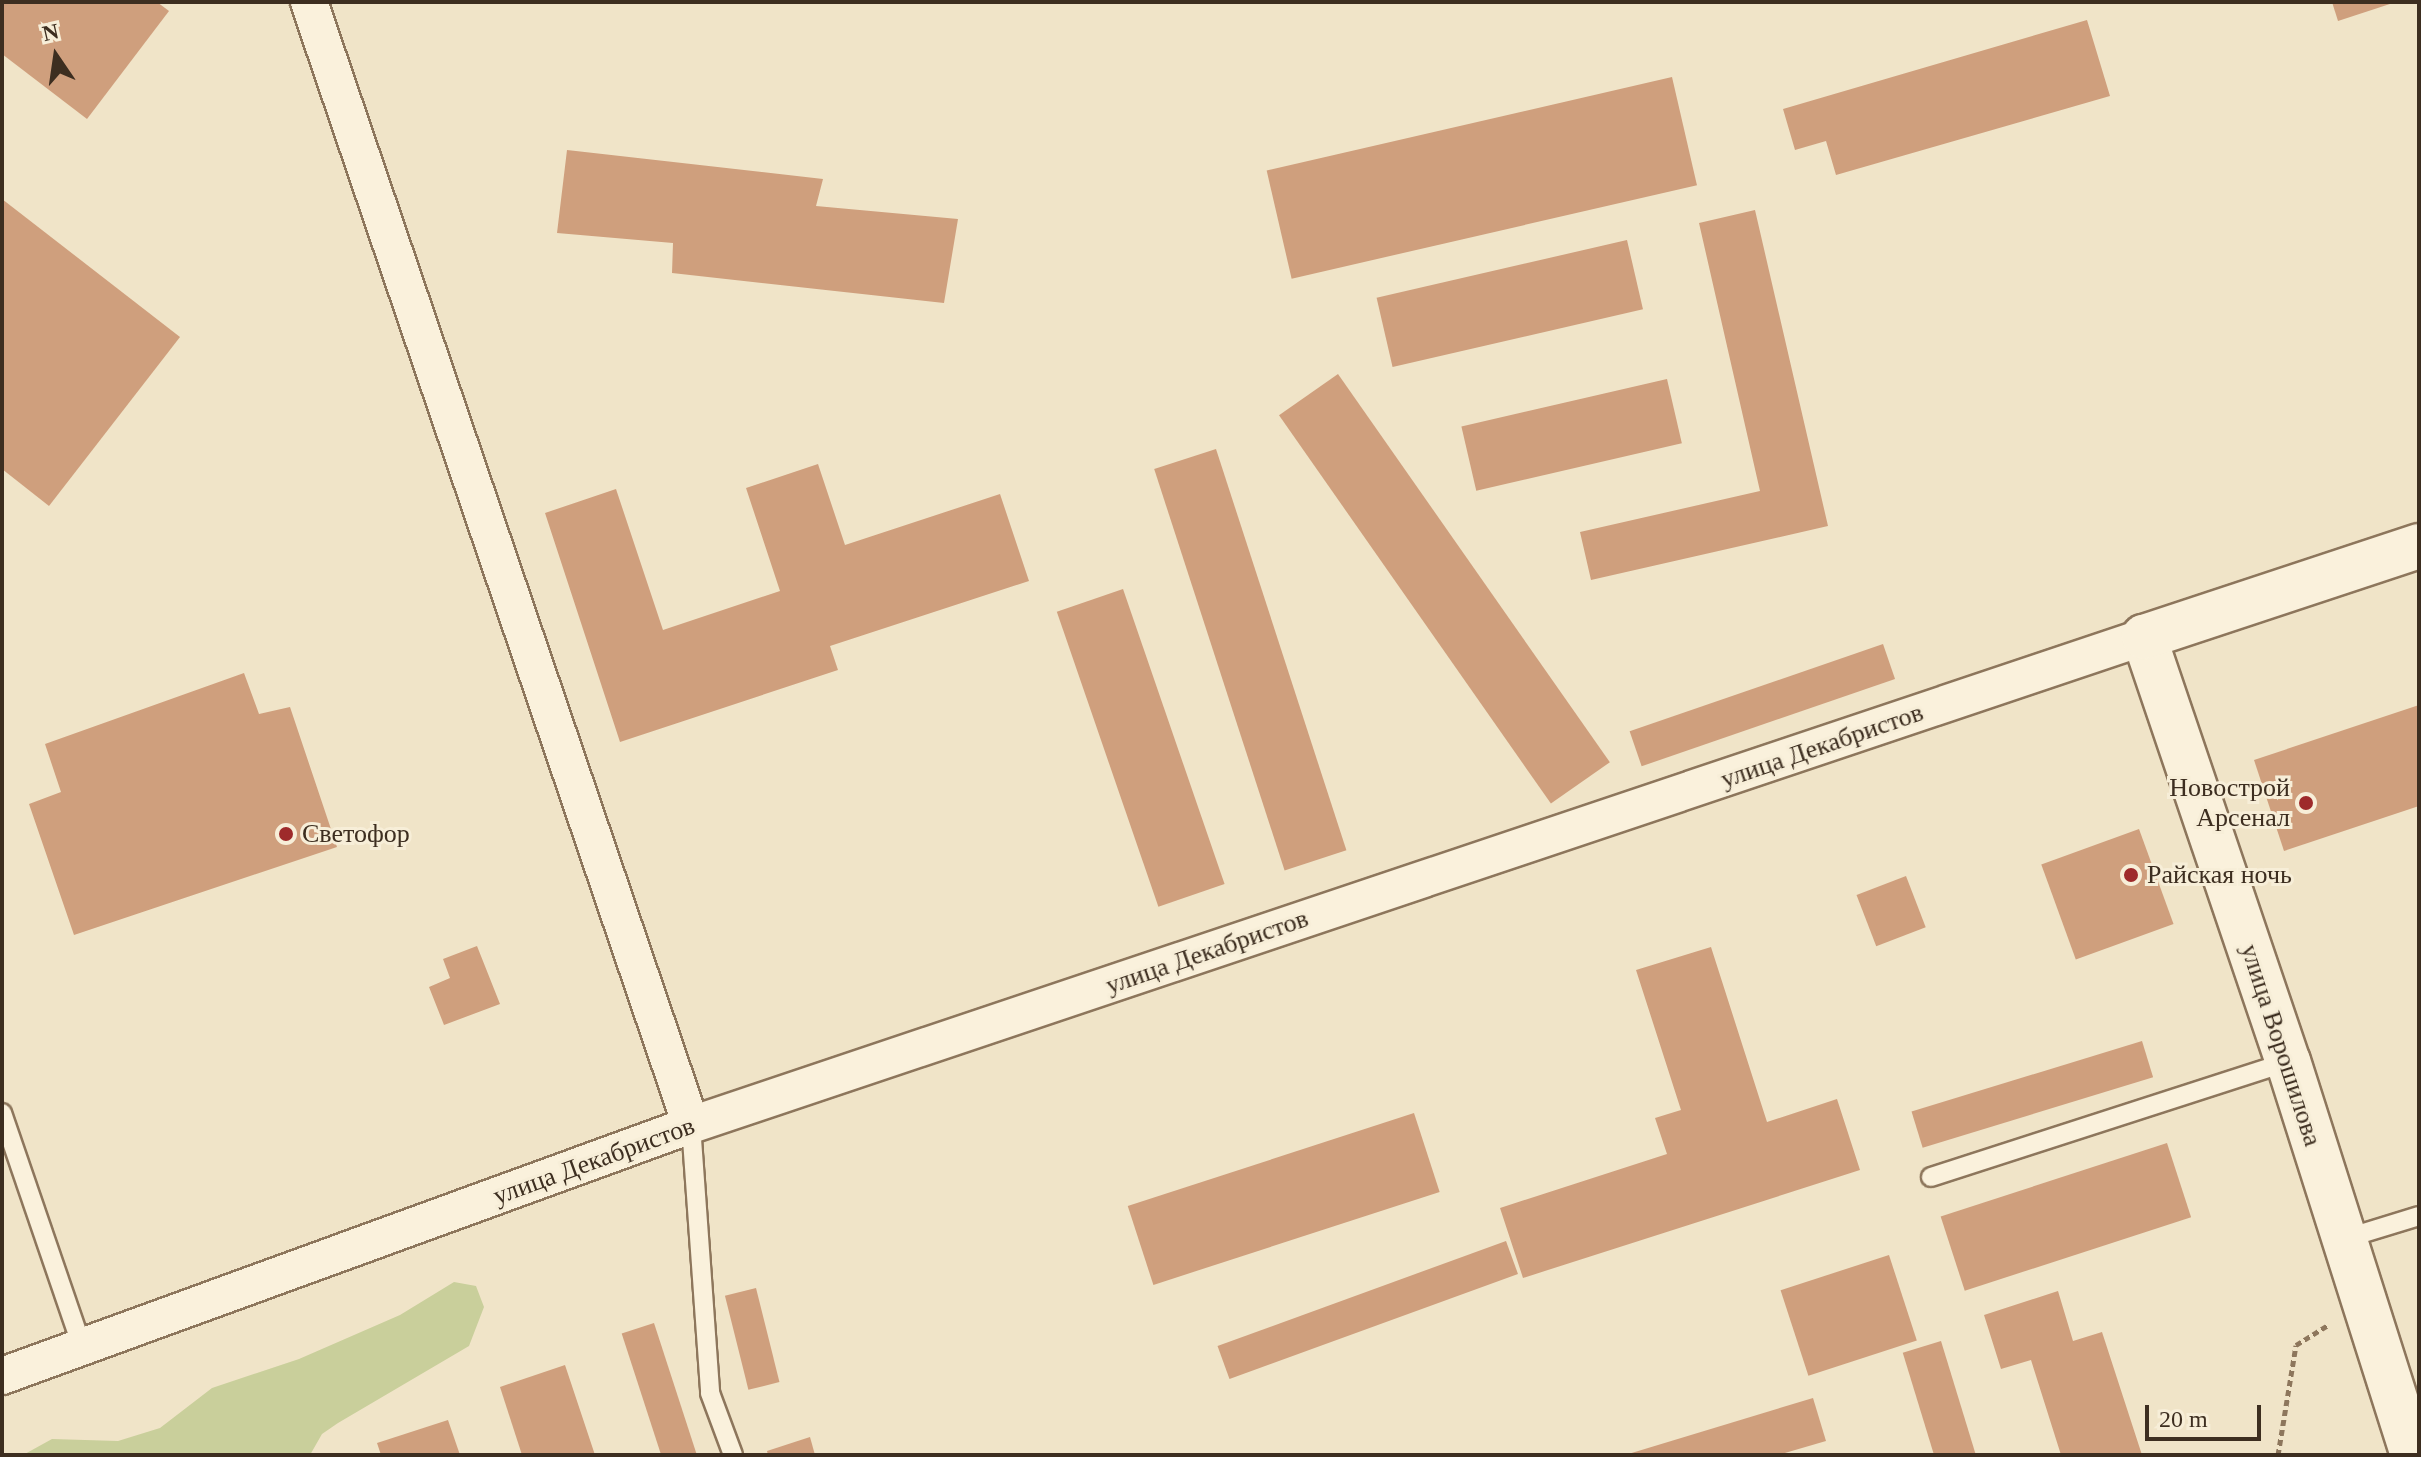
<!DOCTYPE html>
<meta charset="utf-8">
<style>
body{margin:0}
#map{position:relative;width:2421px;height:1457px;overflow:hidden;background:#f0e4c8;font-family:Georgia,serif}
div>[style]{position:absolute}
.green>*{inset:0;background:#c9cf9b}
.building>*{inset:0;background:#cf9f7d;transform-origin:0 0}
.path>*{height:5px;margin-top:-2.5px;transform-origin:0;background:repeating-linear-gradient(90deg,#8d765c 0 6px,transparent 0 10px)}
.roads{filter:drop-shadow(2px 0 #8d765c) drop-shadow(-2px 0 #8d765c) drop-shadow(0 2px #8d765c) drop-shadow(0 -2px #8d765c)}
.service>*{height:18px;margin:-9px;padding:0 9px;transform-origin:9px;border-radius:9px;background:#faf1dc}
.minor>*{height:36px;margin:-18px;padding:0 18px;transform-origin:18px;border-radius:18px;background:#faf1dc}
.tertiary>*{height:44px;margin:-22px;padding:0 22px;transform-origin:22px;border-radius:22px;background:#faf1dc}
.dots>*{width:22px;height:22px;translate:-50% -50%;box-sizing:border-box;border:4px solid #f7eed8;border-radius:50%}
span{translate:-50% -50%;white-space:nowrap;text-align:center;line-height:1.15;-webkit-text-stroke:6px #f7eed8;paint-order:stroke}
.street-label{font-size:26px;color:#3d2e20}
.poi-label{font-size:26px;color:#3d2e20}
.right{translate:-100% -50%;text-align:right}
.left{translate:0 -50%;text-align:left}
.frame{position:absolute;inset:0;border:4px solid #3d2e20;pointer-events:none}
.north{position:absolute;left:16px;top:16px;width:80px;height:80px;-webkit-text-stroke:6px #f7eed8;paint-order:stroke;rotate:347deg;font-size:22px;font-weight:700;line-height:32px;text-align:center;color:#3d2e20}
.north::after{content:'';display:block;margin:auto;width:28px;height:36px;background:#3d2e20;clip-path:polygon(50% 0,100% 100%,50% 72%,0 100%)}
.scale{position:absolute;left:2145px;top:1405px;width:116px;height:36px;box-sizing:border-box;border:4px solid #3d2e20;border-top:0;padding-left:10px;font-size:24px;line-height:28px;white-space:nowrap;color:#3d2e20;-webkit-text-stroke:6px #f7eed8;paint-order:stroke}
</style>
<div id="map">
<div class="green">
<i style="clip-path:polygon(454px 1282px,476px 1286px,484px 1307px,469px 1346px,338px 1423px,322px 1434px,310px 1455px,23px 1455px,52px 1439px,118px 1441px,160px 1428px,212px 1388px,299px 1359px,400px 1315px)"></i>
</div>
<div class="building">
<i style="clip-path:polygon(2px 2px,157px 2px,169px 11px,87px 119px,2px 54px)"></i>
<i style="clip-path:polygon(2332px 2px,2392px 2px,2393px 3px,2338px 21px)"></i>
<i style="clip-path:polygon(2087px 20px,2110px 96px,1836px 175px,1826px 141px,1795px 150px,1783px 109px)"></i>
<i style="left:1672px;top:77px;width:111px;height:416px;rotate:77deg"></i>
<i style="clip-path:polygon(567px 150px,823px 179px,816px 206px,958px 219px,944px 303px,672px 273px,673px 243px,557px 233px)"></i>
<i style="clip-path:polygon(2px 199px,180px 337px,49px 506px,2px 469px)"></i>
<i style="clip-path:polygon(1755px 210px,1828px 526px,1591px 580px,1580px 532px,1760px 491px,1699px 223px)"></i>
<i style="left:1627px;top:240px;width:71px;height:257px;rotate:77deg"></i>
<i style="left:1338px;top:374px;width:474px;height:72px;rotate:55deg"></i>
<i style="left:1667px;top:379px;width:66px;height:211px;rotate:77deg"></i>
<i style="left:1216px;top:449px;width:422px;height:65px;rotate:72deg"></i>
<i style="clip-path:polygon(818px 464px,845px 545px,1000px 494px,1029px 581px,830px 646px,838px 670px,620px 742px,545px 513px,616px 489px,663px 630px,780px 591px,746px 488px)"></i>
<i style="left:1123px;top:589px;width:312px;height:70px;rotate:71deg"></i>
<i style="left:1883px;top:644px;width:37px;height:268px;rotate:71deg"></i>
<i style="clip-path:polygon(244px 673px,259px 714px,290px 707px,337px 847px,74px 935px,29px 804px,61px 792px,45px 744px)"></i>
<i style="clip-path:polygon(2419px 705px,2419px 806px,2284px 851px,2254px 760px)"></i>
<i style="left:2139px;top:829px;width:101px;height:104px;rotate:70deg"></i>
<i style="left:1906px;top:876px;width:55px;height:53px;rotate:69deg"></i>
<i style="clip-path:polygon(477px 946px,500px 1004px,444px 1025px,429px 987px,450px 978px,443px 959px)"></i>
<i style="clip-path:polygon(1711px 947px,1767px 1122px,1837px 1099px,1860px 1170px,1523px 1278px,1500px 1208px,1667px 1154px,1655px 1118px,1681px 1110px,1636px 970px)"></i>
<i style="left:2142px;top:1041px;width:38px;height:241px;rotate:73deg"></i>
<i style="left:1414px;top:1113px;width:83px;height:301px;rotate:72deg"></i>
<i style="left:2167px;top:1143px;width:78px;height:238px;rotate:72deg"></i>
<i style="left:1506px;top:1241px;width:35px;height:307px;rotate:70deg"></i>
<i style="left:1889px;top:1255px;width:90px;height:114px;rotate:72deg"></i>
<i style="left:756px;top:1288px;width:97px;height:32px;rotate:76deg"></i>
<i style="clip-path:polygon(2058px 1291px,2073px 1341px,2102px 1332px,2142px 1455px,2061px 1455px,2031px 1360px,2001px 1369px,1984px 1315px)"></i>
<i style="left:654px;top:1323px;width:139px;height:34px;rotate:72deg"></i>
<i style="left:1941px;top:1341px;width:119px;height:40px;rotate:73deg"></i>
<i style="clip-path:polygon(565px 1365px,595px 1455px,522px 1455px,500px 1387px)"></i>
<i style="clip-path:polygon(1813px 1398px,1826px 1441px,1778px 1455px,1625px 1455px)"></i>
<i style="clip-path:polygon(448px 1420px,460px 1455px,381px 1455px,377px 1443px)"></i>
<i style="clip-path:polygon(810px 1437px,815px 1455px,768px 1455px,767px 1451px)"></i>
</div>
<div class="path">
<i style="left:2278px;top:1455px;width:111px;rotate:-80.7deg"></i>
<i style="left:2296px;top:1345px;width:39px;rotate:-32deg"></i>
</div>
<div class="roads">
<div class="service">
<i style="left:2px;top:1113px;width:246px;rotate:71.1deg"></i>
<i style="left:691px;top:1125px;width:269px;rotate:85.9deg"></i>
<i style="left:710px;top:1393px;width:66px;rotate:69.6deg"></i>
<i style="left:1931px;top:1177px;width:375px;rotate:-17.9deg"></i>
<i style="left:2344px;top:1239px;width:78px;rotate:-17deg"></i>
</div>
<div class="minor">
<i style="left:309px;top:2px;width:1186px;rotate:71.21deg"></i>
<i style="left:2px;top:1376px;width:733px;rotate:-20.02deg"></i>
<i style="left:691px;top:1125px;width:1533px;rotate:-18.56deg"></i>
</div>
<div class="tertiary">
<i style="left:2413px;top:1455px;width:412px;rotate:-107.6deg"></i>
<i style="left:2288px;top:1062px;width:449px;rotate:-108.7deg"></i>
<i style="left:2144px;top:637px;width:290px;rotate:-18.3deg"></i>
</div>
</div>
<div class="dots">
<i style="left:2306px;top:803px;background:#9e2a2b"></i>
<i style="left:286px;top:834px;background:#9e2a2b"></i>
<i style="left:2131px;top:875px;background:#9e2a2b"></i>
</div>
<div class="street-label">
<span style="left:1822px;top:746px;rotate:-19deg">улица Декабристов</span>
<span style="left:1207px;top:952px;rotate:-19deg">улица Декабристов</span>
<span style="left:2281px;top:1045px;rotate:72deg">улица Ворошилова</span>
<span style="left:594px;top:1161px;rotate:-20deg">улица Декабристов</span>
</div>
<div class="poi-label">
<span class="right" style="left:2290px;top:803px">Новострой<br>Арсенал</span>
<span class="left" style="left:302px;top:834px">Светофор</span>
<span class="left" style="left:2147px;top:875px">Райская ночь</span>
</div>
<div class="frame"></div>
<div class="north">N</div>
<div class="scale">20 m</div>
</div>
